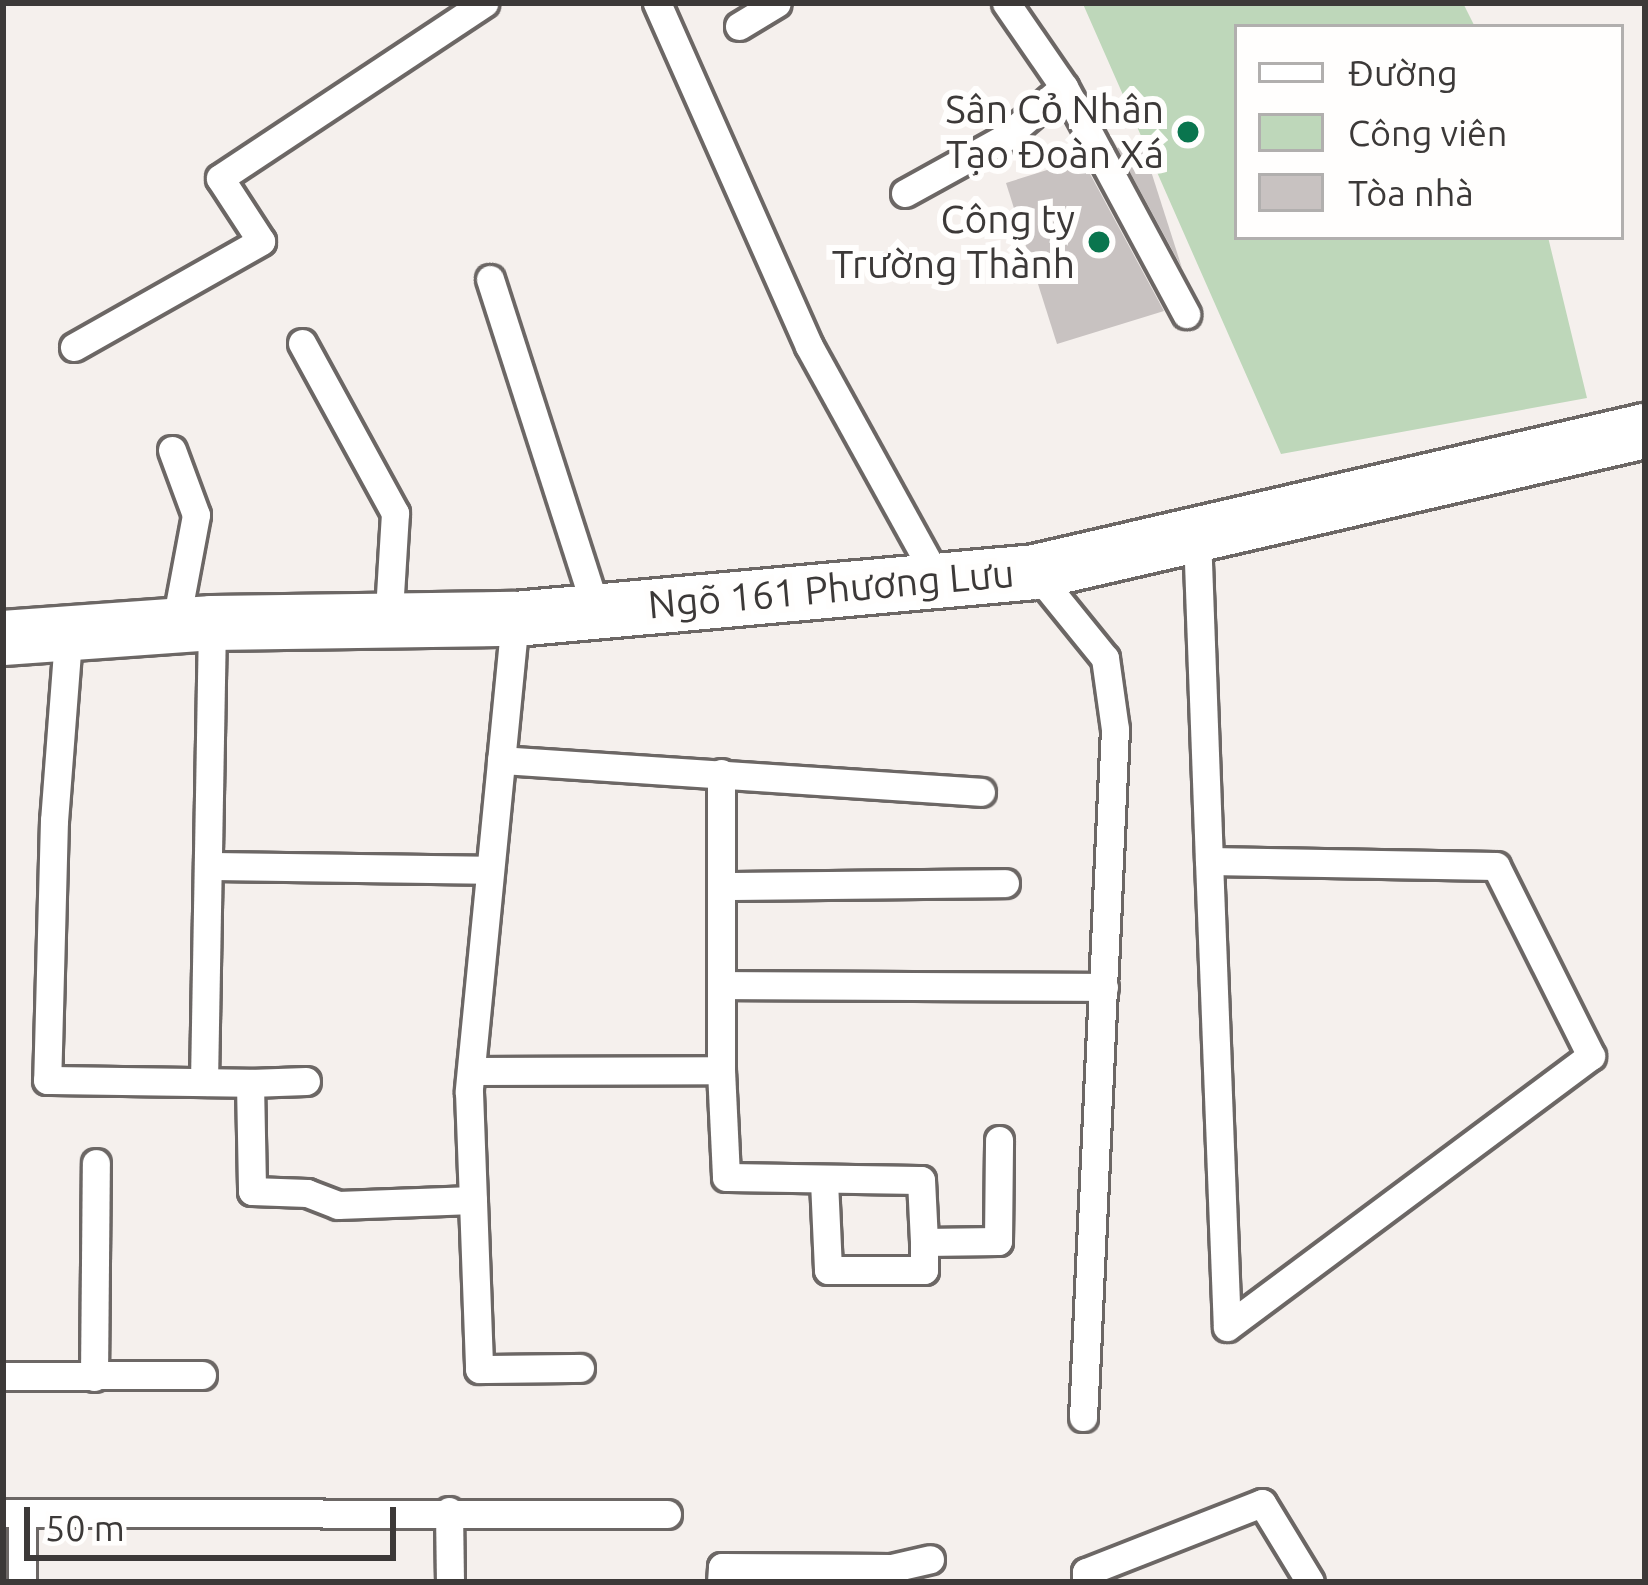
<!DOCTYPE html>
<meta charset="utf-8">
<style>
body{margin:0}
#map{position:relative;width:1648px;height:1585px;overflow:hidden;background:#f5f0ed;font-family:Ubuntu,sans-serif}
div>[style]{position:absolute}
.green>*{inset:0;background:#bed7ba}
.building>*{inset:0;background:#c8c2c1}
.roads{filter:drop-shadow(3px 0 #6c6765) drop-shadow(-3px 0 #6c6765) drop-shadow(0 3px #6c6765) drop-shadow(0 -3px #6c6765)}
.service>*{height:27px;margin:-13.5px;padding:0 13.5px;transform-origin:13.5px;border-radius:13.5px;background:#fff}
.minor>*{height:54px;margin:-27px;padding:0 27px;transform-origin:27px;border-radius:27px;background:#fff}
.dots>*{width:33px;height:33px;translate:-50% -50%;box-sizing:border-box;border:6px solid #fffefd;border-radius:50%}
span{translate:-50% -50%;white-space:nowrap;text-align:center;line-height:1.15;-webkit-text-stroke:12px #fffefd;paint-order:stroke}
.poi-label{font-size:39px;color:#3c3938}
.right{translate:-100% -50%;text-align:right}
.street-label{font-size:39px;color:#3c3938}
.frame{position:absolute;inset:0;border:6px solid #3c3938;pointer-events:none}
.legend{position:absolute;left:1234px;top:24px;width:390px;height:216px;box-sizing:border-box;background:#fffefd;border:3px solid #b1afae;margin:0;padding:15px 21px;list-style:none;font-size:36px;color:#3c3938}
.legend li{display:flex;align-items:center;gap:24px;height:60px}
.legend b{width:60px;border:3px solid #b1afae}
.scale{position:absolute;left:24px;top:1507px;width:372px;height:54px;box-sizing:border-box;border:6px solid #3c3938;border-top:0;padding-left:15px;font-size:36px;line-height:42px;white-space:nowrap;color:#3c3938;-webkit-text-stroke:9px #fffefd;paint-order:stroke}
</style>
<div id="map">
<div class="green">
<i style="clip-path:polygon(1463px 3px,1475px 27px,1237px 27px,1237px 237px,1548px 237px,1587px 398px,1281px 454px,1083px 4px)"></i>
</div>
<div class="building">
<i style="clip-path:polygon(1141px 140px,1182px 268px,1117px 148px)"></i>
<i style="clip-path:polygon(1082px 159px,1164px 311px,1057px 344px,1006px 183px)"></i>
</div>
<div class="roads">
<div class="service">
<i style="left:657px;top:3px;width:375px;rotate:66.1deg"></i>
<i style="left:809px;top:346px;width:265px;rotate:61.1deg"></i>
<i style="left:1006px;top:3px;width:102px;rotate:55.4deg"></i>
<i style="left:1064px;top:87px;width:258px;rotate:61.7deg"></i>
<i style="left:739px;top:26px;width:44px;rotate:-31.2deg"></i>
<i style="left:905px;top:193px;width:112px;rotate:-28.9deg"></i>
<i style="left:1003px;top:139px;width:80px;rotate:-40.4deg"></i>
<i style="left:490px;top:279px;width:347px;rotate:72.2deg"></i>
<i style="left:302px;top:343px;width:194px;rotate:61.3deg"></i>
<i style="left:395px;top:513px;width:113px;rotate:93.5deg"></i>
<i style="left:74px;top:347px;width:215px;rotate:-29.5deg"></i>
<i style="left:261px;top:241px;width:75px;rotate:-123.1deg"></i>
<i style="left:220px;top:178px;width:317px;rotate:-33.5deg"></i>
<i style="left:172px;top:450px;width:69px;rotate:69.7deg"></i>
<i style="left:196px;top:515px;width:114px;rotate:100.6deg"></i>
<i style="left:1197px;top:535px;width:326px;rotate:87.9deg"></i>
<i style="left:1209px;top:861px;width:466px;rotate:87.8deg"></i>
<i style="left:1227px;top:1327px;width:454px;rotate:-36.7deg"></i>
<i style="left:1591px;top:1056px;width:212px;rotate:-116.6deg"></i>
<i style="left:1496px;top:866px;width:287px;rotate:-179deg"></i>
<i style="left:1035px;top:572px;width:111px;rotate:50.9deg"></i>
<i style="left:1105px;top:658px;width:72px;rotate:82deg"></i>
<i style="left:1115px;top:729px;width:689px;rotate:92.66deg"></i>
<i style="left:515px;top:619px;width:475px;rotate:95.6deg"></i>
<i style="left:469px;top:1092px;width:277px;rotate:87.9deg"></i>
<i style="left:479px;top:1369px;width:101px;rotate:-0.6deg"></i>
<i style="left:68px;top:639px;width:182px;rotate:94.4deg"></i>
<i style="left:54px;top:820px;width:260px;rotate:91.5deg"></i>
<i style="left:47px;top:1080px;width:203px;rotate:0.8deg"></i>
<i style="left:250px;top:1083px;width:108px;rotate:88.9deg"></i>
<i style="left:252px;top:1191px;width:55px;rotate:2.1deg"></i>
<i style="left:307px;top:1193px;width:33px;rotate:21deg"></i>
<i style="left:338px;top:1205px;width:135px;rotate:-2.1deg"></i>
<i style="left:501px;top:760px;width:481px;rotate:3.8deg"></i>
<i style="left:209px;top:866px;width:280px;rotate:0.8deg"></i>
<i style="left:722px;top:886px;width:283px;rotate:-0.6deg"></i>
<i style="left:722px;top:985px;width:382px;rotate:0.3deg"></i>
<i style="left:721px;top:1070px;width:107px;rotate:87.3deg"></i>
<i style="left:726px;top:1177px;width:195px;rotate:0.9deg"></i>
<i style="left:921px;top:1180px;width:62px;rotate:87.2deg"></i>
<i style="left:924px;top:1242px;width:74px;rotate:-0.8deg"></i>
<i style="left:998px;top:1241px;width:101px;rotate:-89.4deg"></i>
<i style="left:472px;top:1071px;width:249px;rotate:-0.2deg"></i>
<i style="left:721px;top:1070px;width:297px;rotate:-90deg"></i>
<i style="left:204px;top:1082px;width:459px;rotate:-89deg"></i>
<i style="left:250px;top:1083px;width:56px;rotate:-2deg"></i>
<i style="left:824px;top:1181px;width:89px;rotate:87.4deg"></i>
<i style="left:828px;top:1270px;width:96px"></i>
<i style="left:924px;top:1270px;width:28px;rotate:-90deg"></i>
<i style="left:3px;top:1376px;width:199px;rotate:-0.3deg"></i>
<i style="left:94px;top:1377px;width:214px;rotate:-89.5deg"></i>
<i style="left:449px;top:1511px;width:71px;rotate:89.2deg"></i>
<i style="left:3px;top:1513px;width:664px;rotate:0.09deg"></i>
<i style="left:22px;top:1513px;width:69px;rotate:90deg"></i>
<i style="left:721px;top:1582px;width:15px;rotate:-86deg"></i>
<i style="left:722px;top:1567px;width:170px;rotate:0.3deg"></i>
<i style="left:892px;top:1568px;width:39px;rotate:-13deg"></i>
<i style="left:1086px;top:1582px;width:10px;rotate:-90deg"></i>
<i style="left:1086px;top:1572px;width:189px;rotate:-21.4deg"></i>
<i style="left:1262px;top:1503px;width:92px;rotate:58.7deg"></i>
</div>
<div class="minor">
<i style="left:3px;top:638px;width:210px;rotate:-4.1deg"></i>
<i style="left:212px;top:623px;width:303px;rotate:-0.8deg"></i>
<i style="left:515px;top:619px;width:522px;rotate:-5.16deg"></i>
<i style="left:1035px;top:572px;width:626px;rotate:-13.02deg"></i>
</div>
</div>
<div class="dots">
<i style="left:1188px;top:132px;background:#0a754e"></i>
<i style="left:1099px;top:242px;background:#0a754e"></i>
</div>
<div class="poi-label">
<span class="right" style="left:1164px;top:132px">Sân Cỏ Nhân<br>Tạo Đoàn Xá</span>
<span class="right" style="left:1075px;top:242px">Công ty<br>Trường Thành</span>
</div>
<div class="street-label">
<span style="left:831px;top:589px;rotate:-5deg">Ngõ 161 Phương Lưu</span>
</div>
<div class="frame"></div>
<ul class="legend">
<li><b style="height:15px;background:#fff"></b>Đường</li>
<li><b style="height:33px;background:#bed7ba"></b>Công viên</li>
<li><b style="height:33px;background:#c8c2c1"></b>Tòa nhà</li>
</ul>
<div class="scale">50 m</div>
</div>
